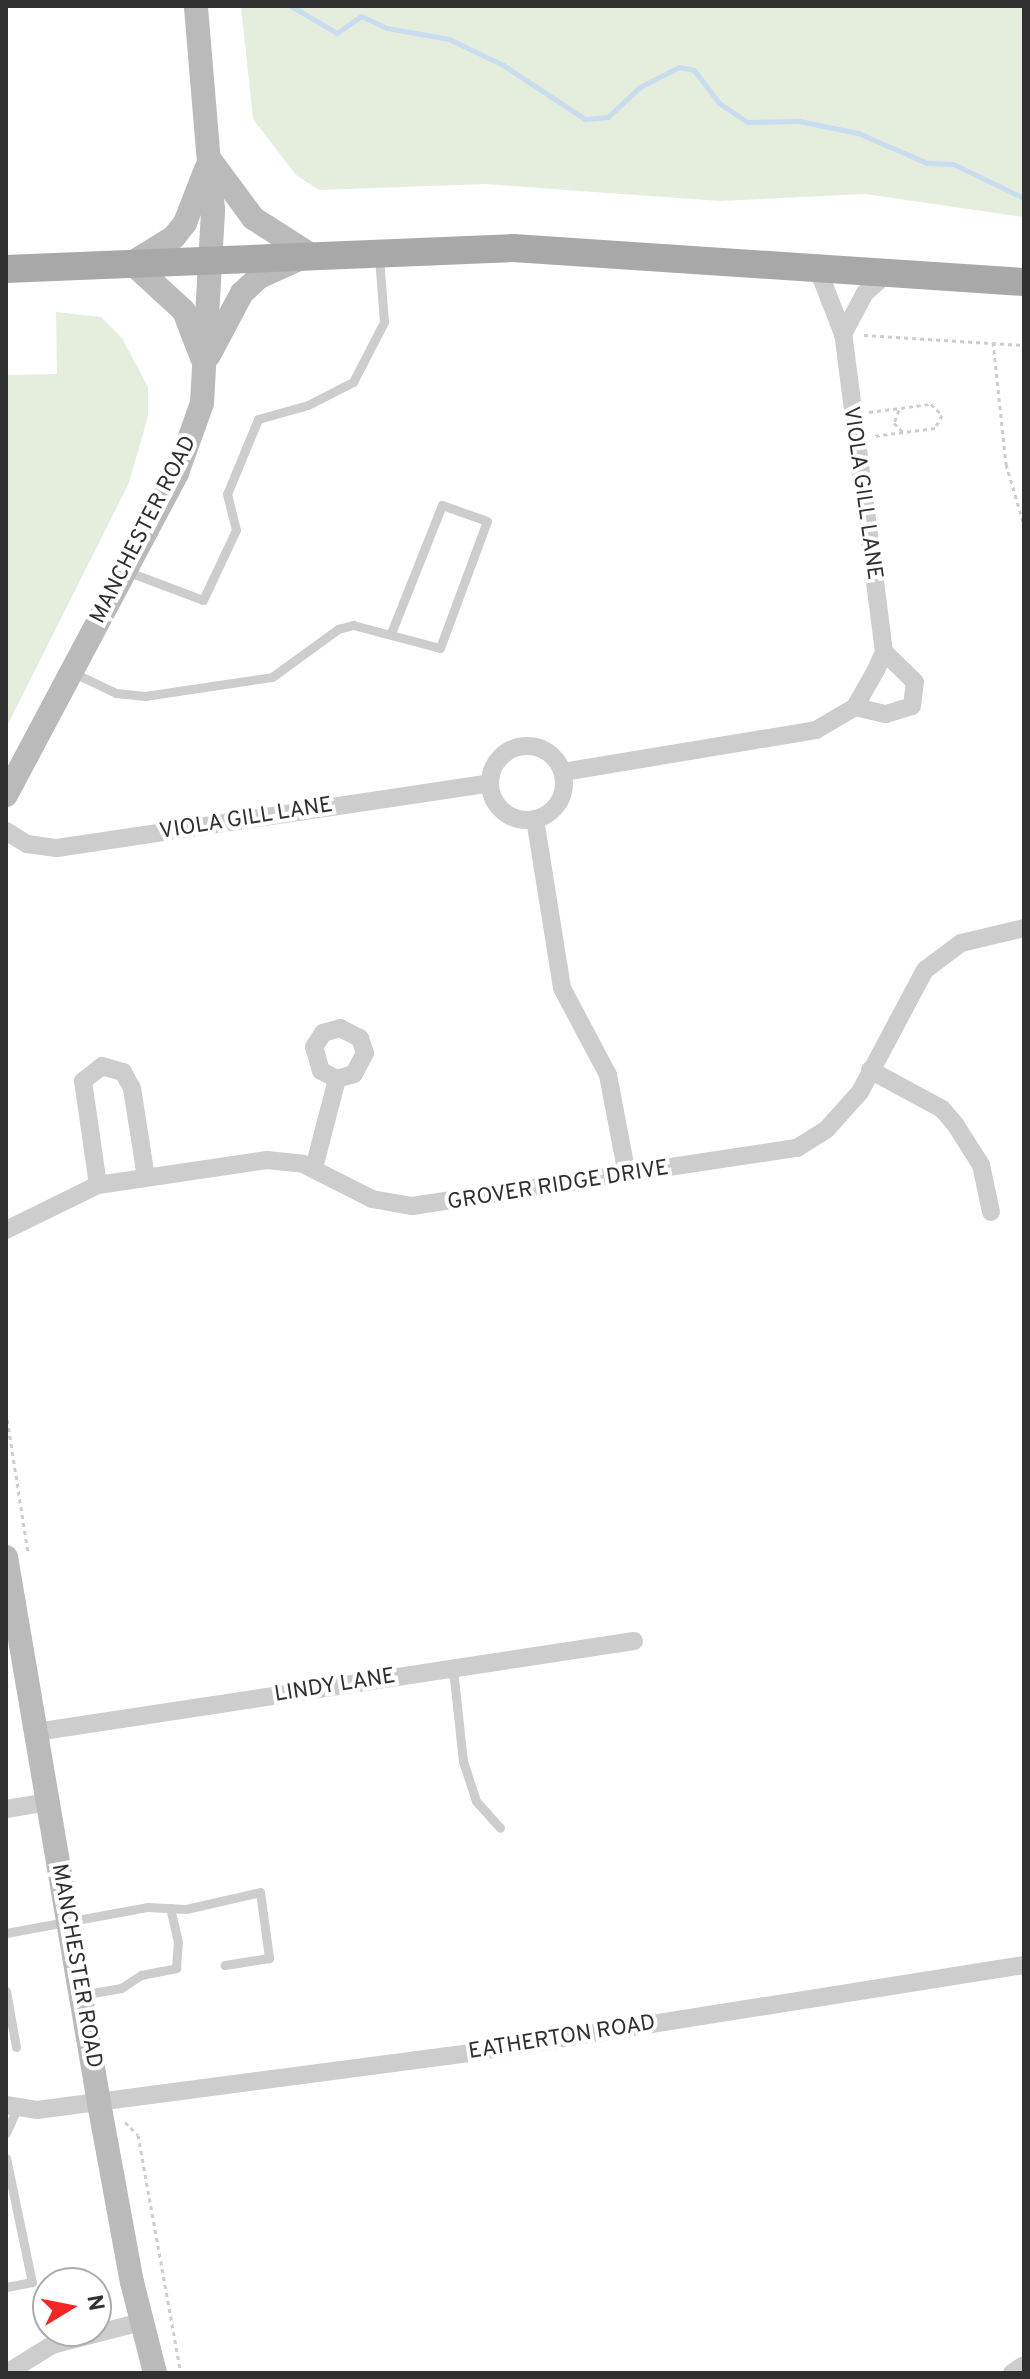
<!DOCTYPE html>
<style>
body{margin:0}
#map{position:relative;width:1030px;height:2379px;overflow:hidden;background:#fff;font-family:Overpass,sans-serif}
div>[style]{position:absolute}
.green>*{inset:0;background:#e5eedd}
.stream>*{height:5px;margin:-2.5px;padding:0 2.5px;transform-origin:2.5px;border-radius:2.5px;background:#c8ddef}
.path>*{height:3px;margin-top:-1.5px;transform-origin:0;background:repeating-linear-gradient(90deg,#cdcdcd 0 4px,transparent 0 8px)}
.lane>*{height:9px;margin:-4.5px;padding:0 4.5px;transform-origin:4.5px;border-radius:4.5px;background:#cdcdcd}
.street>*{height:18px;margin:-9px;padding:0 9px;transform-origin:9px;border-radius:9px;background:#cdcdcd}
.street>.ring{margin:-9px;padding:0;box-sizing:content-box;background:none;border:18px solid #cdcdcd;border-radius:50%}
.secondary>*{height:24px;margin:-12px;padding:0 12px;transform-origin:12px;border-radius:12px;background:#bababa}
.primary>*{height:28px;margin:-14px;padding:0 14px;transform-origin:14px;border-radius:14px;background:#a8a8a8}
span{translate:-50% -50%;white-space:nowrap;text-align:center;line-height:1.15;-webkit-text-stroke:8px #fff;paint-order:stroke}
.street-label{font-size:22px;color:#303030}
.frame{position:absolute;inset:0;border:8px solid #303030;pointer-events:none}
.north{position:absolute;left:32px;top:2267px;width:80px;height:80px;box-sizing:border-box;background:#fff;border:2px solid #acacac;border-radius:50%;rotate:80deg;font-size:22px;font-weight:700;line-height:32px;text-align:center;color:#303030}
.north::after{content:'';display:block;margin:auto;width:28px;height:36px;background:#f52524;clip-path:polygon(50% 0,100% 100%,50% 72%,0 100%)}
</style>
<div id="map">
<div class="green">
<i style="clip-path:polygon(241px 6px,1024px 6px,1024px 217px,865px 194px,720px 201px,485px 184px,319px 190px,296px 175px,253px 119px)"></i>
<i style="clip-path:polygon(56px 312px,101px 317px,122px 338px,148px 387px,148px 416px,129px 483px,6px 728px,6px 375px,57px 374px)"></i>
</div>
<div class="stream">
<i style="left:291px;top:6px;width:53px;rotate:30.4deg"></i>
<i style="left:337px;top:33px;width:29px;rotate:-35deg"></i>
<i style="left:361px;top:16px;width:29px;rotate:25deg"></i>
<i style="left:387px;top:28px;width:63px;rotate:10.1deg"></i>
<i style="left:449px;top:39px;width:60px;rotate:25.7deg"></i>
<i style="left:503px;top:65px;width:98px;rotate:33.4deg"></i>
<i style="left:585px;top:119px;width:23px;rotate:-5deg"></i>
<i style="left:608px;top:117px;width:44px;rotate:-43.2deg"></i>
<i style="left:640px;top:87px;width:44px;rotate:-27.1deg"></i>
<i style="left:679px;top:67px;width:15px;rotate:11deg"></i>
<i style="left:694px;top:70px;width:41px;rotate:52.9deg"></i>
<i style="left:719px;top:103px;width:34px;rotate:34deg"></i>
<i style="left:747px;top:122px;width:52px;rotate:-1.1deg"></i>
<i style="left:799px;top:121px;width:60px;rotate:11.5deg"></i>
<i style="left:858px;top:133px;width:75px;rotate:23.5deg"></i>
<i style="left:927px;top:163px;width:26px;rotate:2deg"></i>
<i style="left:953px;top:164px;width:79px;rotate:25.6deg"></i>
</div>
<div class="path">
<i style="left:864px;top:335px;width:160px;rotate:3.6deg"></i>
<i style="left:993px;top:342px;width:123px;rotate:83.9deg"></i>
<i style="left:1006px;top:464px;width:64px;rotate:73.6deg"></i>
<i style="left:899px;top:410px;width:14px;rotate:111deg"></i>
<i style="left:894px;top:423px;width:13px;rotate:45deg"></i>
<i style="left:869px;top:412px;width:63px;rotate:-7.4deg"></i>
<i style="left:931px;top:404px;width:16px;rotate:45deg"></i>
<i style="left:942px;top:415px;width:15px;rotate:118deg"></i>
<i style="left:935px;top:428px;width:62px;rotate:172.5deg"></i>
<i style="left:6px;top:1412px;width:142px;rotate:81.1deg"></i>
<i style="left:125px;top:2122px;width:18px;rotate:45deg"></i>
<i style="left:138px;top:2135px;width:242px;rotate:79.8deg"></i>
</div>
<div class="lane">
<i style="left:126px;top:571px;width:82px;rotate:20.6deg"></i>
<i style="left:203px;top:600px;width:77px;rotate:-64.8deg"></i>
<i style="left:236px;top:530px;width:37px;rotate:-104deg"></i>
<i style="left:227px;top:494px;width:81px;rotate:-67.5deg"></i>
<i style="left:258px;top:419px;width:52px;rotate:-15.6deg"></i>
<i style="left:308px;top:405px;width:51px;rotate:-27.1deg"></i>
<i style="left:353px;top:382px;width:68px;rotate:-62.7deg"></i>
<i style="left:384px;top:322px;width:65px;rotate:-94.4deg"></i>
<i style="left:74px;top:673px;width:47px;rotate:25.5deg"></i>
<i style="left:116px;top:693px;width:29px;rotate:6deg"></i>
<i style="left:145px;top:696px;width:128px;rotate:-8.5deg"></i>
<i style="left:272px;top:677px;width:82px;rotate:-36deg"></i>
<i style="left:338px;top:629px;width:16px;rotate:-15deg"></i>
<i style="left:353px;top:625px;width:90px;rotate:14.8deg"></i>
<i style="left:440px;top:648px;width:135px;rotate:-69.7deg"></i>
<i style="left:487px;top:521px;width:48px;rotate:-160.4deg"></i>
<i style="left:442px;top:505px;width:138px;rotate:111.7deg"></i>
<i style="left:453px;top:1669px;width:93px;rotate:83.8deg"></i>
<i style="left:463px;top:1761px;width:42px;rotate:72deg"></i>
<i style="left:476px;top:1801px;width:36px;rotate:48deg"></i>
<i style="left:6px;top:1933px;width:143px;rotate:-10.4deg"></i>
<i style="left:147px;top:1907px;width:39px;rotate:3deg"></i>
<i style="left:186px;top:1909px;width:76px;rotate:-12.9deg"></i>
<i style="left:260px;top:1892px;width:67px;rotate:82.2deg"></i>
<i style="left:269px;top:1958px;width:45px;rotate:171deg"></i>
<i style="left:6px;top:1991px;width:57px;rotate:79.9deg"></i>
<i style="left:81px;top:1995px;width:41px;rotate:-9.9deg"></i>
<i style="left:121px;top:1988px;width:24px;rotate:-33deg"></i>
<i style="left:141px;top:1975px;width:36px;rotate:-11deg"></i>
<i style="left:176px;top:1968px;width:26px;rotate:-86deg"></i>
<i style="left:178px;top:1942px;width:35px;rotate:-103deg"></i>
<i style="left:6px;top:2133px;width:27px;rotate:-66deg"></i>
<i style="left:6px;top:2158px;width:127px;rotate:78.2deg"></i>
<i style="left:32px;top:2282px;width:26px;rotate:169deg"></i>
</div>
<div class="street">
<i style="left:843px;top:334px;width:47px;rotate:-61.8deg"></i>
<i style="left:865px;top:293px;width:31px;rotate:-42deg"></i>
<i style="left:855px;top:707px;width:32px;rotate:13deg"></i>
<i style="left:886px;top:714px;width:27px;rotate:-17deg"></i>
<i style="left:912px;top:706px;width:24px;rotate:-83deg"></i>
<i style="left:915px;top:682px;width:43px;rotate:-135.9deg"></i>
<i class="ring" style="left:490px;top:746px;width:56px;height:56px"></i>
<i style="left:563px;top:772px;width:256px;rotate:-9.4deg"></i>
<i style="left:816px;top:730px;width:45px;rotate:-30.5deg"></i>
<i style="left:855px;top:707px;width:43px;rotate:-60.4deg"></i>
<i style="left:876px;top:670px;width:20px;rotate:-66deg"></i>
<i style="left:884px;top:652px;width:321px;rotate:-97.3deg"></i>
<i style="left:843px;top:334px;width:72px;rotate:-111.2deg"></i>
<i style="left:535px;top:819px;width:171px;rotate:80.9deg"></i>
<i style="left:562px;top:988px;width:98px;rotate:62.1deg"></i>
<i style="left:608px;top:1075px;width:102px;rotate:79.2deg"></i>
<i style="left:6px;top:831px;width:25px;rotate:32deg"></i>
<i style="left:27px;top:844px;width:30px;rotate:8deg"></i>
<i style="left:57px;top:848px;width:438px;rotate:-8.5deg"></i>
<i style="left:870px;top:1070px;width:82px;rotate:28.4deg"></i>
<i style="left:942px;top:1109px;width:20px;rotate:49deg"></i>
<i style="left:955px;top:1124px;width:49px;rotate:57.6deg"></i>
<i style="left:981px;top:1165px;width:48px;rotate:78deg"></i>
<i style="left:314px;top:1168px;width:92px;rotate:-75.5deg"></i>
<i style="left:337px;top:1079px;width:18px;rotate:-153deg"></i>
<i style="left:321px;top:1071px;width:25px;rotate:-106deg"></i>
<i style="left:314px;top:1047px;width:17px;rotate:-57deg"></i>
<i style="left:323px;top:1033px;width:18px;rotate:-16deg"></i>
<i style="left:340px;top:1028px;width:22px;rotate:27deg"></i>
<i style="left:360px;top:1038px;width:16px;rotate:72deg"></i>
<i style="left:365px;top:1053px;width:24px;rotate:118deg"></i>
<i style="left:354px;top:1074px;width:18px;rotate:164deg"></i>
<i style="left:98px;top:1185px;width:105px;rotate:-98.2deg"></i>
<i style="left:83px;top:1081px;width:24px;rotate:-38deg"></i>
<i style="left:102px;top:1066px;width:22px;rotate:16deg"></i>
<i style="left:123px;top:1072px;width:18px;rotate:61deg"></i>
<i style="left:132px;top:1088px;width:90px;rotate:81.1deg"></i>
<i style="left:6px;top:1230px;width:102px;rotate:-26.1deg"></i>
<i style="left:98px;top:1185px;width:171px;rotate:-8.4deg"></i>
<i style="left:267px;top:1160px;width:36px;rotate:6deg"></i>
<i style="left:303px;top:1164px;width:77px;rotate:26.9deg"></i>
<i style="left:372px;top:1199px;width:41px;rotate:9.9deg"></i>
<i style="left:412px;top:1206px;width:389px;rotate:-8.6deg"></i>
<i style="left:797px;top:1148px;width:34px;rotate:-32deg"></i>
<i style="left:826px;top:1130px;width:51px;rotate:-48.2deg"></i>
<i style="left:860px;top:1092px;width:138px;rotate:-62deg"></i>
<i style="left:925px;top:970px;width:45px;rotate:-36.9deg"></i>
<i style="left:961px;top:943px;width:65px;rotate:-13.4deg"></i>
<i style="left:36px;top:1732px;width:605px;rotate:-8.65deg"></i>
<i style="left:6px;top:1809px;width:44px;rotate:-9.2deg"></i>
<i style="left:6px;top:2105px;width:31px;rotate:9deg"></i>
<i style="left:37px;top:2110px;width:436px;rotate:-7.5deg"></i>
<i style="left:469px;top:2053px;width:562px;rotate:-9.01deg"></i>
<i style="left:7px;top:2373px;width:53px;rotate:-31.9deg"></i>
<i style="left:52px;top:2345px;width:92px;rotate:-14.5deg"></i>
<i style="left:1012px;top:2373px;width:14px;rotate:-34deg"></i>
</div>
<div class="secondary">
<i style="left:211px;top:161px;width:71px;rotate:53.6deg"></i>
<i style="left:253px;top:218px;width:67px;rotate:32.7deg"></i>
<i style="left:209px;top:355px;width:70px;rotate:-62deg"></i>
<i style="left:242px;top:293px;width:23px;rotate:-43deg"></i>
<i style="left:259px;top:277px;width:42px;rotate:-24.1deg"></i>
<i style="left:202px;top:358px;width:50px;rotate:-111deg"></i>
<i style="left:184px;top:311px;width:71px;rotate:-137.3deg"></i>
<i style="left:132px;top:263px;width:49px;rotate:-31.8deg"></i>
<i style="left:174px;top:237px;width:18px;rotate:-52deg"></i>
<i style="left:185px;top:223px;width:58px;rotate:-68.7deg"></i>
<i style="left:6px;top:795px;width:365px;rotate:-62deg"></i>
<i style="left:177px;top:473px;width:74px;rotate:-70.3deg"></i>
<i style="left:202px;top:403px;width:193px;rotate:-86.7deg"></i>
<i style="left:213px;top:210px;width:205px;rotate:-94.8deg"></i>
<i style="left:6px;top:1557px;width:554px;rotate:80.33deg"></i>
<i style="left:99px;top:2103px;width:182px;rotate:79.6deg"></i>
<i style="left:132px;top:2282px;width:94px;rotate:75.8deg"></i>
</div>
<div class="primary">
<i style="left:6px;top:269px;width:507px;rotate:-2.37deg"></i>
<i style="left:513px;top:248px;width:512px;rotate:3.81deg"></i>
</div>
<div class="street-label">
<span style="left:862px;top:493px;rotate:82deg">VIOLA GILL LANE</span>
<span style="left:144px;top:530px;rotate:-63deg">MANCHESTER ROAD</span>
<span style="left:246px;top:819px;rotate:-9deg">VIOLA GILL LANE</span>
<span style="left:558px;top:1186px;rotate:-9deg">GROVER RIDGE DRIVE</span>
<span style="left:335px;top:1686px;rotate:-9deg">LINDY LANE</span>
<span style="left:76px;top:1966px;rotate:80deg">MANCHESTER ROAD</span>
<span style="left:562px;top:2038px;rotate:-9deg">EATHERTON ROAD</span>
</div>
<div class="frame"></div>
<div class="north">N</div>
</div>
